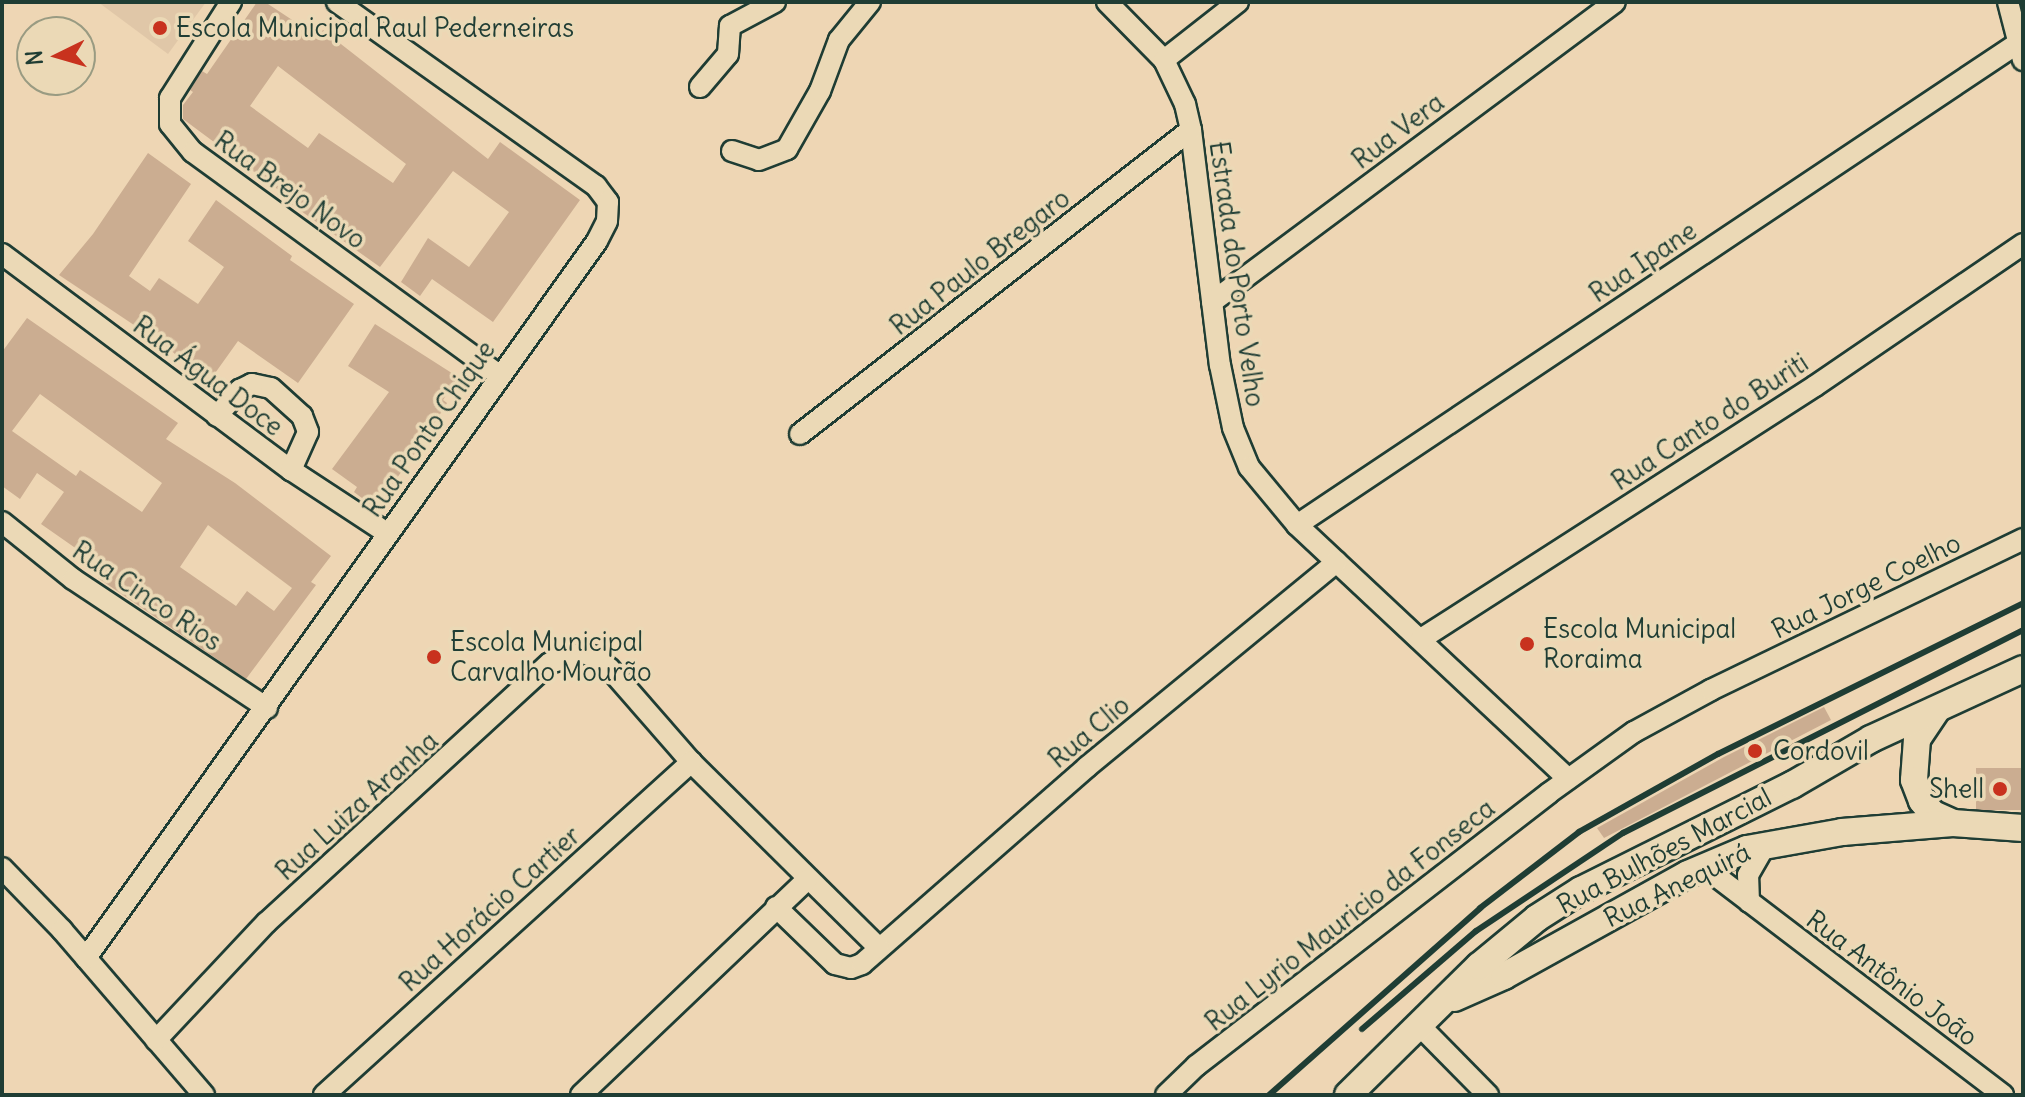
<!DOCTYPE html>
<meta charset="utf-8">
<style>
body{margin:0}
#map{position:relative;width:2025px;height:1097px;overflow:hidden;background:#eed6b4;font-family:Delius,sans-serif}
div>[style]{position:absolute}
.built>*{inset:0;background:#e0c7a8}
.building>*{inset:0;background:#cbad91;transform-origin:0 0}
.roads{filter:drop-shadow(2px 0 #1f3d34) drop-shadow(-2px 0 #1f3d34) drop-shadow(0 2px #1f3d34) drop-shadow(0 -2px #1f3d34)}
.minor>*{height:20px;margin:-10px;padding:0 10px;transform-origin:10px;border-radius:10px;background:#ebd9b6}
.major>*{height:26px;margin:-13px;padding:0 13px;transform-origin:13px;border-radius:13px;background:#ebd9b6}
.rail>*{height:6px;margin:-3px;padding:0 3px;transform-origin:3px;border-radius:3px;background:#1f3d34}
.dots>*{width:22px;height:22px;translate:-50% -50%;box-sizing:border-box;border:4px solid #ebd9b6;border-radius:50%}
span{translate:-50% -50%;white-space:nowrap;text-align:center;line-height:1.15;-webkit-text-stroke:7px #ebd9b6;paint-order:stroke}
.poi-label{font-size:26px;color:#1f3d34}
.left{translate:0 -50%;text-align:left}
.right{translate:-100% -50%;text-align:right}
.street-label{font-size:26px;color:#1f3d34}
.frame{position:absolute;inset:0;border:4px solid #1f3d34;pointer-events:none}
.north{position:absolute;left:16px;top:16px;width:80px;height:80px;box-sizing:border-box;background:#ebd9b6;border:2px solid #999b82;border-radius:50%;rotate:265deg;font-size:22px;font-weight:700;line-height:32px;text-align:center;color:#1f3d34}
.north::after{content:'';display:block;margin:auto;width:28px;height:36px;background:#c8321e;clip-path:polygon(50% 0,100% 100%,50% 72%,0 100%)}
</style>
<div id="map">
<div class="built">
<i style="clip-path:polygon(98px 2px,206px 2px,168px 54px)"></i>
</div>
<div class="building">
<i style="clip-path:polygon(evenodd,257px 2px,265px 2px,318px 37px,323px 30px,488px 159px,500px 142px,580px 200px,493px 322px,432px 279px,420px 296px,401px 282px,428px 238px,469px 267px,509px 212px,453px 171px,380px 267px,277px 194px,280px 191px,183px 119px,183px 105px,193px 92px,190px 90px,202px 71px,207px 74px,257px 2px,278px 66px,406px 164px,393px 183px,319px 133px,308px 148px,250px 106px,278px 66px)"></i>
<i style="clip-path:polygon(148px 153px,191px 184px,129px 276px,150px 291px,159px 278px,198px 304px,224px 267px,188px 241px,216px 200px,292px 256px,290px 260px,354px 304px,298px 383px,238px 341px,208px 383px,167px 347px,59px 275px,93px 234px)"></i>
<i style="clip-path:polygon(evenodd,27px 318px,178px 423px,166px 439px,235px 483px,331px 556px,311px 582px,316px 585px,246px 679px,98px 578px,104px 568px,41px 524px,64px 492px,37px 473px,20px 499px,2px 486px,2px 352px,27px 318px,40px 394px,162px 483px,142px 512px,80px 470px,76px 476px,12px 431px,40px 394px,27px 318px,208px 525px,292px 588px,274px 611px,247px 591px,236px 606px,180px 567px,208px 525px)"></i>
<i style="clip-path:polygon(375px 324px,458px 377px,443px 400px,447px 403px,421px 445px,375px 508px,354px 492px,357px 487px,332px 469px,389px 392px,348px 366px)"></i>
<i style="clip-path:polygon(1824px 707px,1831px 720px,1604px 838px,1597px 828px,1724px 757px)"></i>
<i style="left:2023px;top:768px;width:42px;height:47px;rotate:90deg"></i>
</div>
<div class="roads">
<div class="minor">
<i style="left:231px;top:2px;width:114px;rotate:122.4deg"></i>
<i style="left:170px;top:98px;width:26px;rotate:90deg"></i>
<i style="left:170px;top:124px;width:36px;rotate:51deg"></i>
<i style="left:193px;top:152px;width:379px;rotate:36.1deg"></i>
<i style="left:1107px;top:2px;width:81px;rotate:45.5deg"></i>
<i style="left:1164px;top:60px;width:49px;rotate:64.5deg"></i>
<i style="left:1185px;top:104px;width:27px;rotate:77deg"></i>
<i style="left:1191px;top:130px;width:237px;rotate:83deg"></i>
<i style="left:1220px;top:365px;width:64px;rotate:78.3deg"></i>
<i style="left:1233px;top:428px;width:42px;rotate:67.7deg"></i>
<i style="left:1249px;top:467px;width:75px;rotate:50.4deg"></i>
<i style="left:1297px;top:525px;width:371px;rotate:43.1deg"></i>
<i style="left:2008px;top:2px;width:60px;rotate:75.5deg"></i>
<i style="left:1164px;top:60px;width:94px;rotate:-38.1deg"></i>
<i style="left:700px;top:87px;width:43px;rotate:-49.7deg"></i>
<i style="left:728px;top:54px;width:28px;rotate:-86deg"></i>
<i style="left:730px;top:26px;width:51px;rotate:-28.1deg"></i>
<i style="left:732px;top:151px;width:28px;rotate:18deg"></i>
<i style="left:759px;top:160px;width:30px;rotate:-21deg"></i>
<i style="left:787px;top:149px;width:67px;rotate:-60.4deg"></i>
<i style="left:820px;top:91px;width:54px;rotate:-69.6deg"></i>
<i style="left:839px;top:40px;width:49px;rotate:-50.8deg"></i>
<i style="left:2px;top:254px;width:361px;rotate:36.8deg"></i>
<i style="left:291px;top:470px;width:115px;rotate:33.3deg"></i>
<i style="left:1212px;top:302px;width:502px;rotate:-36.66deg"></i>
<i style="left:217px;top:416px;width:35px;rotate:-49deg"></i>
<i style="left:240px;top:390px;width:13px;rotate:-27deg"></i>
<i style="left:252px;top:384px;width:19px;rotate:12deg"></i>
<i style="left:271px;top:388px;width:42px;rotate:42.1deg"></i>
<i style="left:302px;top:416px;width:17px;rotate:69deg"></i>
<i style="left:308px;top:432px;width:42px;rotate:114.1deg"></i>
<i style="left:800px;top:434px;width:495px;rotate:-37.9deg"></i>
<i style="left:2px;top:522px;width:91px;rotate:38.8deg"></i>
<i style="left:73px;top:579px;width:233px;rotate:33.6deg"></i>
<i style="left:1297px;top:525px;width:867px;rotate:-33.76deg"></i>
<i style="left:1421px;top:639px;width:468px;rotate:-32.7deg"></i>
<i style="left:1815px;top:386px;width:252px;rotate:-34.3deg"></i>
<i style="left:1704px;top:867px;width:376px;rotate:37.3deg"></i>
<i style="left:2px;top:868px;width:86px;rotate:45.9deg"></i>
<i style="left:62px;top:930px;width:218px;rotate:49.3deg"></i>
<i style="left:1749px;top:902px;width:27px;rotate:-92deg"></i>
<i style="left:1748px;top:875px;width:36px;rotate:-60deg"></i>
<i style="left:776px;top:907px;width:82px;rotate:44deg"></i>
<i style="left:835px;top:964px;width:16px;rotate:14deg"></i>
<i style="left:851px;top:968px;width:12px;rotate:-20deg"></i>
<i style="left:862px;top:964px;width:299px;rotate:-41.2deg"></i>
<i style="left:1087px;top:767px;width:323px;rotate:-39.4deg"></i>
<i style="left:86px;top:958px;width:880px;rotate:-54.52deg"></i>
<i style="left:597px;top:241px;width:22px;rotate:-63deg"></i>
<i style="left:607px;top:221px;width:19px;rotate:-87deg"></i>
<i style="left:608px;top:202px;width:20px;rotate:-127deg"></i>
<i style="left:596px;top:186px;width:318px;rotate:-144.6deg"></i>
<i style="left:1420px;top:1026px;width:97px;rotate:45.4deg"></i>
<i style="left:156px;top:1040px;width:161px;rotate:-46.8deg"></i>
<i style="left:266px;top:923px;width:385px;rotate:-42.5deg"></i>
<i style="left:550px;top:663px;width:34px;rotate:-17deg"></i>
<i style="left:582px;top:653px;width:15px;rotate:16deg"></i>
<i style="left:596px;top:657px;width:18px;rotate:41deg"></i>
<i style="left:610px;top:669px;width:123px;rotate:48.9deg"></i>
<i style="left:691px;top:762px;width:264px;rotate:44.7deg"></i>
<i style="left:324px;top:1095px;width:496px;rotate:-42.2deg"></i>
<i style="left:581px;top:1095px;width:312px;rotate:-43.6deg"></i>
<i style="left:1166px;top:1095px;width:42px;rotate:-44deg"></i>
<i style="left:1196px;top:1066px;width:446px;rotate:-37.7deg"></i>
<i style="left:1549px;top:793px;width:105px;rotate:-35.7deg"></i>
<i style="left:1634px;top:732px;width:88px;rotate:-28.6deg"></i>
<i style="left:1711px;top:690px;width:347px;rotate:-25.8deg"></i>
</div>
<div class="major">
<i style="left:1936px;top:711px;width:34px;rotate:124deg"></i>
<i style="left:1917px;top:739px;width:41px;rotate:94.2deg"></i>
<i style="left:1914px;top:780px;width:22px;rotate:69deg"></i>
<i style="left:1922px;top:801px;width:17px;rotate:50deg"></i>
<i style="left:1933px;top:814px;width:22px;rotate:24deg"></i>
<i style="left:1454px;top:998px;width:55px;rotate:-23.7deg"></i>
<i style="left:1504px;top:976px;width:210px;rotate:-29deg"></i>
<i style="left:1688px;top:874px;width:64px;rotate:-23deg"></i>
<i style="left:1747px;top:849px;width:97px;rotate:-10.1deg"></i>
<i style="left:1842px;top:832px;width:111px;rotate:-4.6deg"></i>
<i style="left:1953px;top:823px;width:70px;rotate:4.1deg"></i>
<i style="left:1348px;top:1095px;width:184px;rotate:-44.6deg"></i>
<i style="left:1479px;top:966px;width:75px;rotate:-39.6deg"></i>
<i style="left:1537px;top:918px;width:52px;rotate:-32.5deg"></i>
<i style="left:1581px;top:890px;width:236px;rotate:-26.5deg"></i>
<i style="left:1792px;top:785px;width:91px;rotate:-30.2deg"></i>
<i style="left:1871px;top:739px;width:167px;rotate:-24.7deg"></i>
</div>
</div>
<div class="rail">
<i style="left:1362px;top:1029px;width:150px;rotate:-40.7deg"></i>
<i style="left:1476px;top:931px;width:177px;rotate:-33.7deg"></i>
<i style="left:1623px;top:833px;width:449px;rotate:-26.9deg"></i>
<i style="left:1269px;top:1095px;width:282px;rotate:-41.5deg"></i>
<i style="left:1480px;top:908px;width:125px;rotate:-37.5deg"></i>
<i style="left:1579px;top:832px;width:159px;rotate:-29.3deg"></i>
<i style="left:1718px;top:754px;width:340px;rotate:-26.3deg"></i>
</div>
<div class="dots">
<i style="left:160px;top:28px;background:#c8321e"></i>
<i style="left:1527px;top:644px;background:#c8321e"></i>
<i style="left:434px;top:657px;background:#c8321e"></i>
<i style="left:1755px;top:751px;background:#c8321e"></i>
<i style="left:2000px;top:789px;background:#c8321e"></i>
</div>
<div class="poi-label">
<span class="left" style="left:176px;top:28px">Escola Municipal Raul Pederneiras</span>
<span class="left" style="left:1543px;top:644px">Escola Municipal<br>Roraima</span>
<span class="left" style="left:450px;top:657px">Escola Municipal<br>Carvalho Mourão</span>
<span class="left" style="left:1773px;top:751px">Cordovil</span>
<span class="right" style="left:1984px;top:789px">Shell</span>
</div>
<div class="street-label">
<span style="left:1398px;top:131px;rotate:-37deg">Rua Vera</span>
<span style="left:290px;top:190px;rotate:36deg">Rua Brejo Novo</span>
<span style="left:980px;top:262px;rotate:-38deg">Rua Paulo Bregaro</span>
<span style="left:1643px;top:262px;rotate:-34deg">Rua Ipane</span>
<span style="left:1237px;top:274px;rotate:82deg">Estrada do Porto Velho</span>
<span style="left:208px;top:376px;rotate:37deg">Rua Água Doce</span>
<span style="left:1710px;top:422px;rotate:-33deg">Rua Canto do Buriti</span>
<span style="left:429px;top:429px;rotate:-55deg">Rua Ponto Chique</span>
<span style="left:1866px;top:586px;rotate:-26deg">Rua Jorge Coelho</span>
<span style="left:147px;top:596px;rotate:34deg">Rua Cinco Rios</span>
<span style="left:1089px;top:732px;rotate:-40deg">Rua Clio</span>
<span style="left:357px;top:806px;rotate:-42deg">Rua Luiza Aranha</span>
<span style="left:1664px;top:851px;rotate:-28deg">Rua Bulhões Marcial</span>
<span style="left:1677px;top:885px;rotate:-26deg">Rua Anequirá</span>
<span style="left:490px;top:909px;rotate:-42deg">Rua Horácio Cartier</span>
<span style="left:1350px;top:915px;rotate:-38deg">Rua Lyrio Mauricio da Fonseca</span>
<span style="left:1892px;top:978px;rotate:37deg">Rua Antônio João</span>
</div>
<div class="frame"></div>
<div class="north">N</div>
</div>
